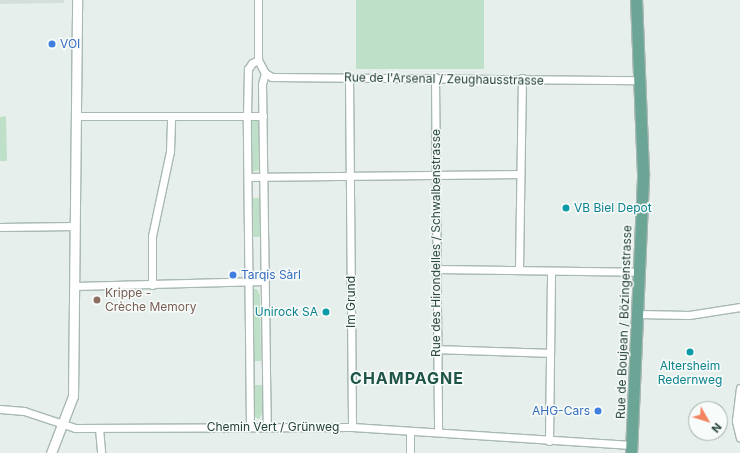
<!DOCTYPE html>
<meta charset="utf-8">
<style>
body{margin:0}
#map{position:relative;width:740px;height:453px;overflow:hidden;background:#e6efeb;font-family:Inter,sans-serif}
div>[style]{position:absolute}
.built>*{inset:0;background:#d4dfda}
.green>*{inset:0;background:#bfe0c8;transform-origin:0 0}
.roads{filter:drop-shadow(1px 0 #a8b8b2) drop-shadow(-1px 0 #a8b8b2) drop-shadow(0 1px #a8b8b2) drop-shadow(0 -1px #a8b8b2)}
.minor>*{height:7px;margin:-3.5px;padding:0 3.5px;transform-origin:3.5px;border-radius:3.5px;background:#fff}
.tertiary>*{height:9px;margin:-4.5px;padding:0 4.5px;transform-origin:4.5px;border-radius:4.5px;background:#fff}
.primary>*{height:11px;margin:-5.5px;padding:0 5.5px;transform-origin:5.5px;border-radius:5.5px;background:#6aa596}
.dots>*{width:11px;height:11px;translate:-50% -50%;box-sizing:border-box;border:2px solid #f7fbf9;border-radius:50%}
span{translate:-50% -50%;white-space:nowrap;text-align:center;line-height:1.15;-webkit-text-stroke:3px #f7fbf9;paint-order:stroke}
.shop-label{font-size:12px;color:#366cbe}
.left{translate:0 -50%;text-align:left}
.right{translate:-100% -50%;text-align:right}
.street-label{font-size:12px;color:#24423a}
.culture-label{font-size:12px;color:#0d838f}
.education-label{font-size:12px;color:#785e54}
.district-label{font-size:16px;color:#1f5548;font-weight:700;letter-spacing:1px}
.north{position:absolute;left:688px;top:401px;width:40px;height:40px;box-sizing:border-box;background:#f7fbf9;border:1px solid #a3b1ad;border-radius:50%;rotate:129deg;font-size:11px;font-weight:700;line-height:16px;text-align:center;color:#24423a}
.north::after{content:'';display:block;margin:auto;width:14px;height:18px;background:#f4845f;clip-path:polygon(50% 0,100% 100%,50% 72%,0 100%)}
</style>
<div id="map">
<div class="built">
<i style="clip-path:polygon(0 0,64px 0,64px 3px,0 4px)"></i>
</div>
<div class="green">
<i style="left:356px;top:0;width:128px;height:69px"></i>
<i style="clip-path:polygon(6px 116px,7px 161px,0 161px,0 117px)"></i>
<i style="clip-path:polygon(257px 120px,259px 122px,259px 170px,252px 172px,250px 171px,250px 121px)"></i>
<i style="left:250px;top:198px;width:10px;height:39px"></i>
<i style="clip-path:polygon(253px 289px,257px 289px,260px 295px,261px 361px,252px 361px)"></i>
<i style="clip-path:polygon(252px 385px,262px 385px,262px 414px,259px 419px,253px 416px)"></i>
</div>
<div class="roads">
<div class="minor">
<i style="left:258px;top:0;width:60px;rotate:90deg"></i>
<i style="left:258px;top:60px;width:15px;rotate:62deg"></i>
<i style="left:265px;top:73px;width:8px;rotate:30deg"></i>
<i style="left:272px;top:77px;width:367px;rotate:0.5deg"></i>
<i style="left:265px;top:73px;width:11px;rotate:105deg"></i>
<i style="left:262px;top:84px;width:342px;rotate:89.2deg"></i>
<i style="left:349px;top:77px;width:350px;rotate:89.5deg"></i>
<i style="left:435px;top:77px;width:355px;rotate:89.5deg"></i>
<i style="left:76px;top:116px;width:187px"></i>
<i style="left:248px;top:177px;width:272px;rotate:-0.6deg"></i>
<i style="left:0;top:227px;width:75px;rotate:-0.8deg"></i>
<i style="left:519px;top:268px;width:190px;rotate:-89.1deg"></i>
<i style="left:436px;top:269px;width:204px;rotate:0.8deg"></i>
<i style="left:152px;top:285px;width:49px;rotate:-90deg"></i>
<i style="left:152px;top:236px;width:87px;rotate:-78deg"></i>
<i style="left:170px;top:151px;width:35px;rotate:-88deg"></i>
<i style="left:75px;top:286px;width:189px;rotate:-1.5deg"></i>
<i style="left:638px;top:314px;width:51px;rotate:1.1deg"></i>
<i style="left:689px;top:315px;width:52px;rotate:-8.9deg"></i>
<i style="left:437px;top:349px;width:113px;rotate:2deg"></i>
<i style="left:740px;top:388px;width:33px;rotate:97deg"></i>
<i style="left:736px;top:421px;width:17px;rotate:77deg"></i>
<i style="left:0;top:409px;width:24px;rotate:5deg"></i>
<i style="left:24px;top:411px;width:54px;rotate:18.4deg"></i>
<i style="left:75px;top:428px;width:277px;rotate:-0.2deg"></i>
<i style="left:352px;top:427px;width:280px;rotate:3.7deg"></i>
<i style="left:250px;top:427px;width:311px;rotate:-90.6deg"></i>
<i style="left:247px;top:116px;width:47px;rotate:-88.8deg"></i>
<i style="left:248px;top:69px;width:7px;rotate:-56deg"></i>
<i style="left:252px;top:63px;width:7px;rotate:-27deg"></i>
<i style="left:99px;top:428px;width:25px;rotate:85deg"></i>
<i style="left:410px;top:432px;width:21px;rotate:90deg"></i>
<i style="left:549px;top:441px;width:170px;rotate:-89.3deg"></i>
</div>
<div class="tertiary">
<i style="left:51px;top:453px;width:61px;rotate:-68.9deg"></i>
<i style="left:73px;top:396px;width:396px;rotate:-89.4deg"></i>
</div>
<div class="primary">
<i style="left:631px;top:453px;width:280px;rotate:-87.5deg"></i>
<i style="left:643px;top:173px;width:173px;rotate:-92.3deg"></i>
</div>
</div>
<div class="dots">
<i style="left:52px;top:44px;background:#3f7fe0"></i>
<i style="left:566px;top:208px;background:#0f9aa8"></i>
<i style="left:233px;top:275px;background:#3f7fe0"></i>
<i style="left:97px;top:300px;background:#8d6e63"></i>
<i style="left:326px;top:312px;background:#0f9aa8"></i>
<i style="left:690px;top:352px;background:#0f9aa8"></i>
<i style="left:598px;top:411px;background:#3f7fe0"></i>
</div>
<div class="shop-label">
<span class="left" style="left:60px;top:44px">VOI</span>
<span class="left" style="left:241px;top:275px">Tarqis Sàrl</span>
<span class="right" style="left:590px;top:411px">AHG-Cars</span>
</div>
<div class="street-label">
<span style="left:444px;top:79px;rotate:1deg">Rue de l'Arsenal / Zeughausstrasse</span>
<span style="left:436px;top:243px;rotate:-90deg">Rue des Hirondelles / Schwalbenstrasse</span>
<span style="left:351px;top:302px;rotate:-90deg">Im Grund</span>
<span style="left:624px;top:322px;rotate:-88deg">Rue de Boujean / Bözingenstrasse</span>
<span style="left:273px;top:427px">Chemin Vert / Grünweg</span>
</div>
<div class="culture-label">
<span class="left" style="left:574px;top:208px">VB Biel Depot</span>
<span class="right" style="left:318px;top:312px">Unirock SA</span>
<span style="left:690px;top:373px">Altersheim<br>Redernweg</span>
</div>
<div class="education-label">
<span class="left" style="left:105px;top:300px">Krippe -<br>Crèche Memory</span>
</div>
<div class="district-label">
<span style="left:407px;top:378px">CHAMPAGNE</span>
</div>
<div class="north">N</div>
</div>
